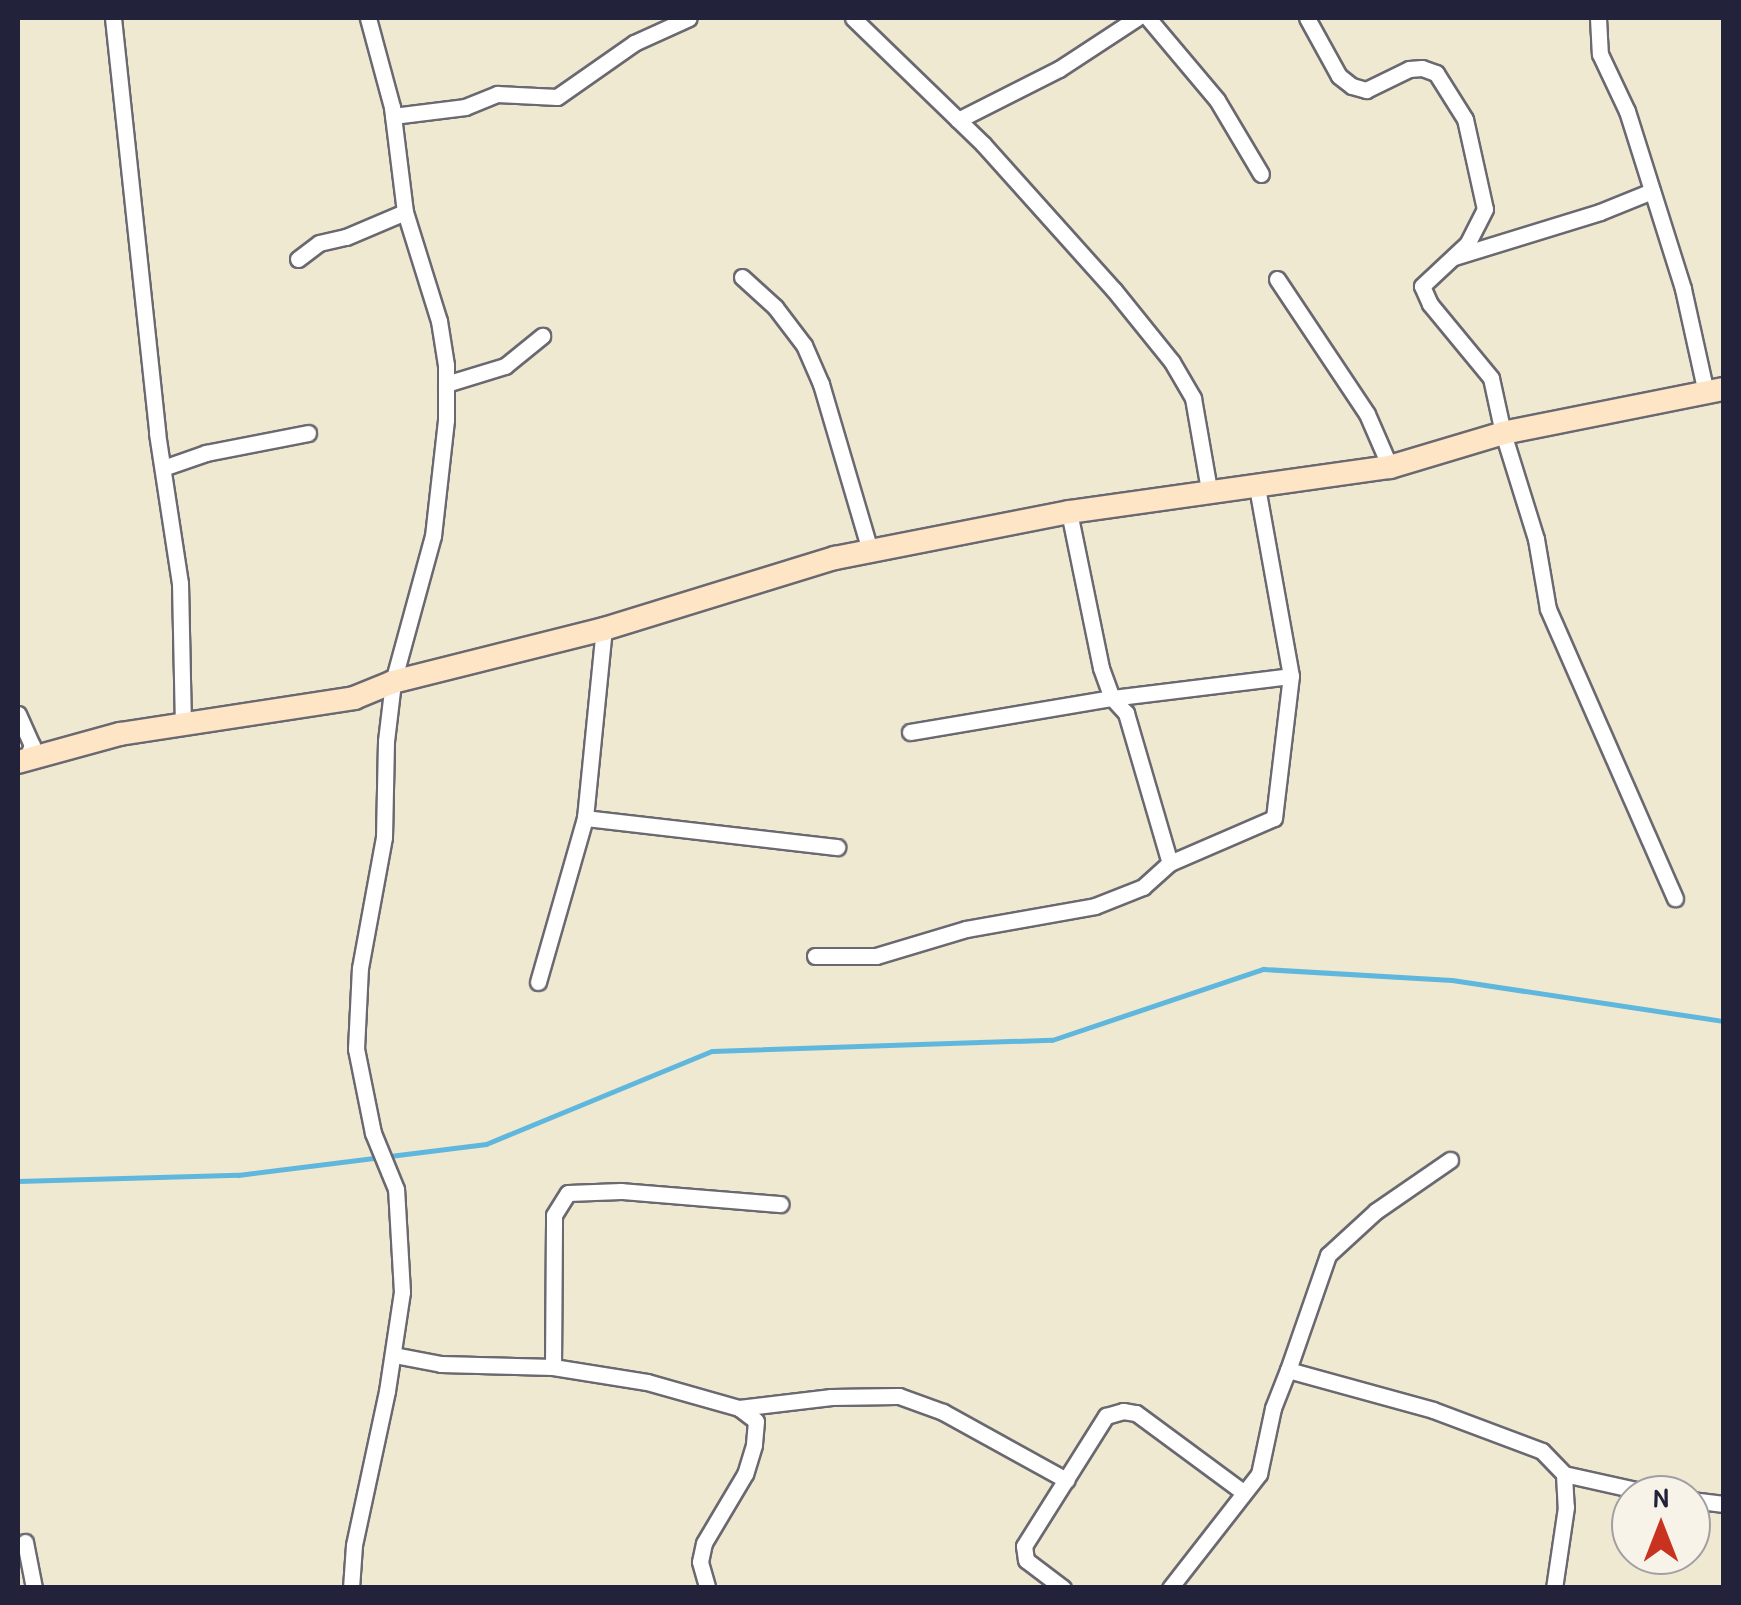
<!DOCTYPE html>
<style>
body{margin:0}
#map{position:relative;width:1741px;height:1605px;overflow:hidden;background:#f0e9d1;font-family:"Patrick Hand",sans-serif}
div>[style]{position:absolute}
.stream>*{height:5px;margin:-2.5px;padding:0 2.5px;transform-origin:2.5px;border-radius:2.5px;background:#60b7dd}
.roads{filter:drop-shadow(2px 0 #6a6870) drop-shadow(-2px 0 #6a6870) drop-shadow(0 2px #6a6870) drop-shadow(0 -2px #6a6870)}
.street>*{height:15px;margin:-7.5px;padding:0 7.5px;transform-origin:7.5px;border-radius:7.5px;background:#fff}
.secondary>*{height:22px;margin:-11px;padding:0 11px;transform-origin:11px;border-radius:11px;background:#fde5c5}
span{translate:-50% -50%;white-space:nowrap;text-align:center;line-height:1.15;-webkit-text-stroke:9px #f7f3e8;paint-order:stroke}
.frame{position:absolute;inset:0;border:20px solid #22223b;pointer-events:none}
.north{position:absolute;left:1611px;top:1475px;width:100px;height:100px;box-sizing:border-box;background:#f7f3e8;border:2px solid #a29fa3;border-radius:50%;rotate:0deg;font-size:28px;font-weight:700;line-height:40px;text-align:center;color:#22223b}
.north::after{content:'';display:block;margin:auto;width:35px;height:45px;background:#c8321e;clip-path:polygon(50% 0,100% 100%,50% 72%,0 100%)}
</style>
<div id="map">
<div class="stream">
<i style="left:18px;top:1181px;width:220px;rotate:-1.6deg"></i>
<i style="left:238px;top:1175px;width:250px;rotate:-7.1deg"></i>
<i style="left:486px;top:1144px;width:244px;rotate:-22.4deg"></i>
<i style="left:712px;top:1051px;width:340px;rotate:-1.9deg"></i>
<i style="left:1052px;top:1040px;width:223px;rotate:-18.6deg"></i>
<i style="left:1263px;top:969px;width:189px;rotate:3.3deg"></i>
<i style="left:1452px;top:980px;width:275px;rotate:8.6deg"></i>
</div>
<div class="roads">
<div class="street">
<i style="left:113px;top:18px;width:417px;rotate:83.9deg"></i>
<i style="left:157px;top:433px;width:152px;rotate:81.3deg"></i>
<i style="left:180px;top:583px;width:139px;rotate:88.8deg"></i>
<i style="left:853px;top:18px;width:181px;rotate:44.1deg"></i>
<i style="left:983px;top:144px;width:196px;rotate:48.1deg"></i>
<i style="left:1114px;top:290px;width:92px;rotate:51.1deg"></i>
<i style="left:1172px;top:362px;width:42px;rotate:59.7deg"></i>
<i style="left:1193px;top:398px;width:93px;rotate:80.1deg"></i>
<i style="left:1148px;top:18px;width:107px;rotate:49.9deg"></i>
<i style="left:1217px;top:100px;width:86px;rotate:59.3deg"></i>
<i style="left:1307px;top:18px;width:66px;rotate:61.1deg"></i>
<i style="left:1339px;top:76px;width:16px;rotate:38deg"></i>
<i style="left:1352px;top:86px;width:15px;rotate:16deg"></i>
<i style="left:1366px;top:90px;width:48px;rotate:-26deg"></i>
<i style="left:1409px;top:69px;width:13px;rotate:-4deg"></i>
<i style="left:1422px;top:68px;width:15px;rotate:20deg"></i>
<i style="left:1436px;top:73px;width:54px;rotate:57.8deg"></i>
<i style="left:1465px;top:119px;width:92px;rotate:77.5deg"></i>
<i style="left:1485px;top:209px;width:38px;rotate:117deg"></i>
<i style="left:1468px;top:243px;width:63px;rotate:136.9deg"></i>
<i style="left:1422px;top:286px;width:20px;rotate:66deg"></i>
<i style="left:1430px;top:304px;width:96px;rotate:50.5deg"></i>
<i style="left:1491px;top:378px;width:56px;rotate:77.7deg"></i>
<i style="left:1503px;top:433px;width:111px;rotate:72.7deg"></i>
<i style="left:1536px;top:539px;width:71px;rotate:80.3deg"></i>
<i style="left:1548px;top:609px;width:316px;rotate:66.3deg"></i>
<i style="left:1598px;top:18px;width:36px;rotate:87deg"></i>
<i style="left:1600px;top:54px;width:63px;rotate:64.7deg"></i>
<i style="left:1627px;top:111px;width:187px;rotate:72.5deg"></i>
<i style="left:1683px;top:289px;width:107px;rotate:77.5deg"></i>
<i style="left:393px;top:116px;width:73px;rotate:-7.1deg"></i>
<i style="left:465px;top:107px;width:35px;rotate:-22deg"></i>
<i style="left:497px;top:94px;width:60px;rotate:2.9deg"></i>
<i style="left:557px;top:97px;width:94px;rotate:-35deg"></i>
<i style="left:634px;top:43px;width:60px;rotate:-24.4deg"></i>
<i style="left:958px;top:120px;width:113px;rotate:-26.8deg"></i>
<i style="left:1059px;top:69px;width:93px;rotate:-33.2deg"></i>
<i style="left:1454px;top:257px;width:153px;rotate:-17.1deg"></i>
<i style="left:1600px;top:212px;width:56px;rotate:-22deg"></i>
<i style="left:298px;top:259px;width:26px;rotate:-37deg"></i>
<i style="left:319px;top:243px;width:28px;rotate:-13deg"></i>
<i style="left:346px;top:237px;width:64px;rotate:-23deg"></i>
<i style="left:742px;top:277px;width:45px;rotate:42.3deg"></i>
<i style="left:775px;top:307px;width:48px;rotate:52.7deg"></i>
<i style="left:804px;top:345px;width:43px;rotate:66.4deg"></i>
<i style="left:821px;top:384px;width:174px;rotate:73.6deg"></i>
<i style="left:1277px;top:279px;width:162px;rotate:56.3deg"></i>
<i style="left:1367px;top:414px;width:58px;rotate:66.5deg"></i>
<i style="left:446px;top:384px;width:62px;rotate:-17deg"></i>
<i style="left:505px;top:366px;width:48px;rotate:-39deg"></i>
<i style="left:163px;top:468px;width:46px;rotate:-19.2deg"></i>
<i style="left:206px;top:453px;width:104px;rotate:-11.1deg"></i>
<i style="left:1069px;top:512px;width:159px;rotate:78.4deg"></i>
<i style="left:1101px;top:668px;width:32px;rotate:70deg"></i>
<i style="left:1112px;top:698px;width:21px;rotate:47deg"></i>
<i style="left:1126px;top:713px;width:156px;rotate:73.7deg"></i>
<i style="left:18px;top:714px;width:34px;rotate:66deg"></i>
<i style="left:32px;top:745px;width:16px;rotate:112deg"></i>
<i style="left:910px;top:732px;width:205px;rotate:-9.6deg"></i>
<i style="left:1112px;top:698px;width:180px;rotate:-7deg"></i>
<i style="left:585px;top:818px;width:254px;rotate:6.6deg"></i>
<i style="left:815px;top:956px;width:61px"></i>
<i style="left:876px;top:956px;width:94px;rotate:-16.7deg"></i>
<i style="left:966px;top:929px;width:131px;rotate:-10.1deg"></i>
<i style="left:1095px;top:906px;width:52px;rotate:-21.6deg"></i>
<i style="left:1143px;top:887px;width:36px;rotate:-42deg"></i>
<i style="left:1170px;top:863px;width:113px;rotate:-23.4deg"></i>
<i style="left:1274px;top:818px;width:143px;rotate:-83.2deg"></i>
<i style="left:1291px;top:676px;width:192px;rotate:-100.2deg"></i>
<i style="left:538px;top:982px;width:171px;rotate:-74deg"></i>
<i style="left:585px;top:818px;width:190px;rotate:-84.3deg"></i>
<i style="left:394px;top:1355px;width:48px;rotate:10.8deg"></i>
<i style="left:441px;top:1364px;width:112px;rotate:1.5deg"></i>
<i style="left:553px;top:1367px;width:95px;rotate:9.1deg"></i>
<i style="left:647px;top:1382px;width:96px;rotate:15.8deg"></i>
<i style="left:739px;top:1408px;width:21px;rotate:37deg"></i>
<i style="left:756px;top:1421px;width:24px;rotate:95deg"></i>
<i style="left:754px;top:1445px;width:30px;rotate:107deg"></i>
<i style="left:745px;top:1474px;width:80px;rotate:120.7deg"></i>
<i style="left:704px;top:1543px;width:19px;rotate:102deg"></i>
<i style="left:700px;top:1562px;width:25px;rotate:74deg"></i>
<i style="left:553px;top:1367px;width:152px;rotate:-89.6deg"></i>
<i style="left:554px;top:1215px;width:26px;rotate:-58deg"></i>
<i style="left:568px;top:1193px;width:53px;rotate:-2.2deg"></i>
<i style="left:621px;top:1191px;width:160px;rotate:4.7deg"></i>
<i style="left:1288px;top:1370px;width:122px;rotate:-70.8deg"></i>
<i style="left:1328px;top:1255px;width:65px;rotate:-42.5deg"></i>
<i style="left:1376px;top:1211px;width:90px;rotate:-34.6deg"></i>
<i style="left:739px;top:1408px;width:93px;rotate:-6.8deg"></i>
<i style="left:831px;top:1397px;width:68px;rotate:-0.8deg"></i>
<i style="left:899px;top:1396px;width:47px;rotate:20deg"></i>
<i style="left:943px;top:1412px;width:141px;rotate:28.9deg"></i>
<i style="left:1564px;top:1474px;width:96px;rotate:12.6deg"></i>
<i style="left:1691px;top:1500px;width:33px;rotate:7deg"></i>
<i style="left:25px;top:1542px;width:47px;rotate:78.9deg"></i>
<i style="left:351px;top:1588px;width:43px;rotate:-86deg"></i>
<i style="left:354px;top:1545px;width:157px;rotate:-77.9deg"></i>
<i style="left:387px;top:1391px;width:100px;rotate:-81.4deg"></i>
<i style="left:402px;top:1292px;width:103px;rotate:-93.3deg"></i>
<i style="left:396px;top:1189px;width:61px;rotate:-112.3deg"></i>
<i style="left:373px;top:1133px;width:86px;rotate:-101.4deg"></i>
<i style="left:356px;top:1049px;width:81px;rotate:-87.2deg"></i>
<i style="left:360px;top:968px;width:133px;rotate:-79.6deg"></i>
<i style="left:384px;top:837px;width:96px;rotate:-88.8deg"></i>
<i style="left:386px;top:741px;width:59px;rotate:-83.2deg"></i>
<i style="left:393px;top:682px;width:151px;rotate:-74.7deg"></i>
<i style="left:433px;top:536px;width:117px;rotate:-83.6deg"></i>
<i style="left:446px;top:420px;width:55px;rotate:-90deg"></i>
<i style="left:446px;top:365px;width:45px;rotate:-99deg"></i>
<i style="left:439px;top:321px;width:114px;rotate:-107.3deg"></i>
<i style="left:405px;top:212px;width:106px;rotate:-97.1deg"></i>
<i style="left:392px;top:107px;width:92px;rotate:-105.1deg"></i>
<i style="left:1063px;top:1588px;width:46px;rotate:-142.9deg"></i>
<i style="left:1026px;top:1560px;width:14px;rotate:-98deg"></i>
<i style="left:1024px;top:1546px;width:154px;rotate:-57.8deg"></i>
<i style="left:1106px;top:1416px;width:18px;rotate:-16deg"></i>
<i style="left:1123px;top:1411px;width:13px;rotate:9deg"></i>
<i style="left:1136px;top:1413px;width:133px;rotate:36.4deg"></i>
<i style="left:1170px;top:1588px;width:145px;rotate:-52deg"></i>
<i style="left:1259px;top:1474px;width:67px;rotate:-78deg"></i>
<i style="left:1273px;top:1408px;width:41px;rotate:-68.5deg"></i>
<i style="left:1288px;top:1370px;width:150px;rotate:15.4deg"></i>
<i style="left:1433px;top:1410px;width:116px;rotate:20.6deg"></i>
<i style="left:1542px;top:1451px;width:32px;rotate:46deg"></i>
<i style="left:1564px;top:1474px;width:33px;rotate:87deg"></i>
<i style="left:1566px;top:1507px;width:82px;rotate:98.4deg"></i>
</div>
<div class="secondary">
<i style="left:18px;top:762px;width:106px;rotate:-15.4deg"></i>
<i style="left:120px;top:734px;width:237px;rotate:-8.7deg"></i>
<i style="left:354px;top:698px;width:42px;rotate:-22.3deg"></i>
<i style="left:393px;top:682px;width:218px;rotate:-14.1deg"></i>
<i style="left:604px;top:629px;width:242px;rotate:-17.1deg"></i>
<i style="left:835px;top:558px;width:238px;rotate:-11.1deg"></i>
<i style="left:1069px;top:512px;width:324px;rotate:-8deg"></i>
<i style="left:1390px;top:467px;width:118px;rotate:-16.7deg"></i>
<i style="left:1503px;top:433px;width:225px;rotate:-11.3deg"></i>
</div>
</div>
<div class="frame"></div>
<div class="north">N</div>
</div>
